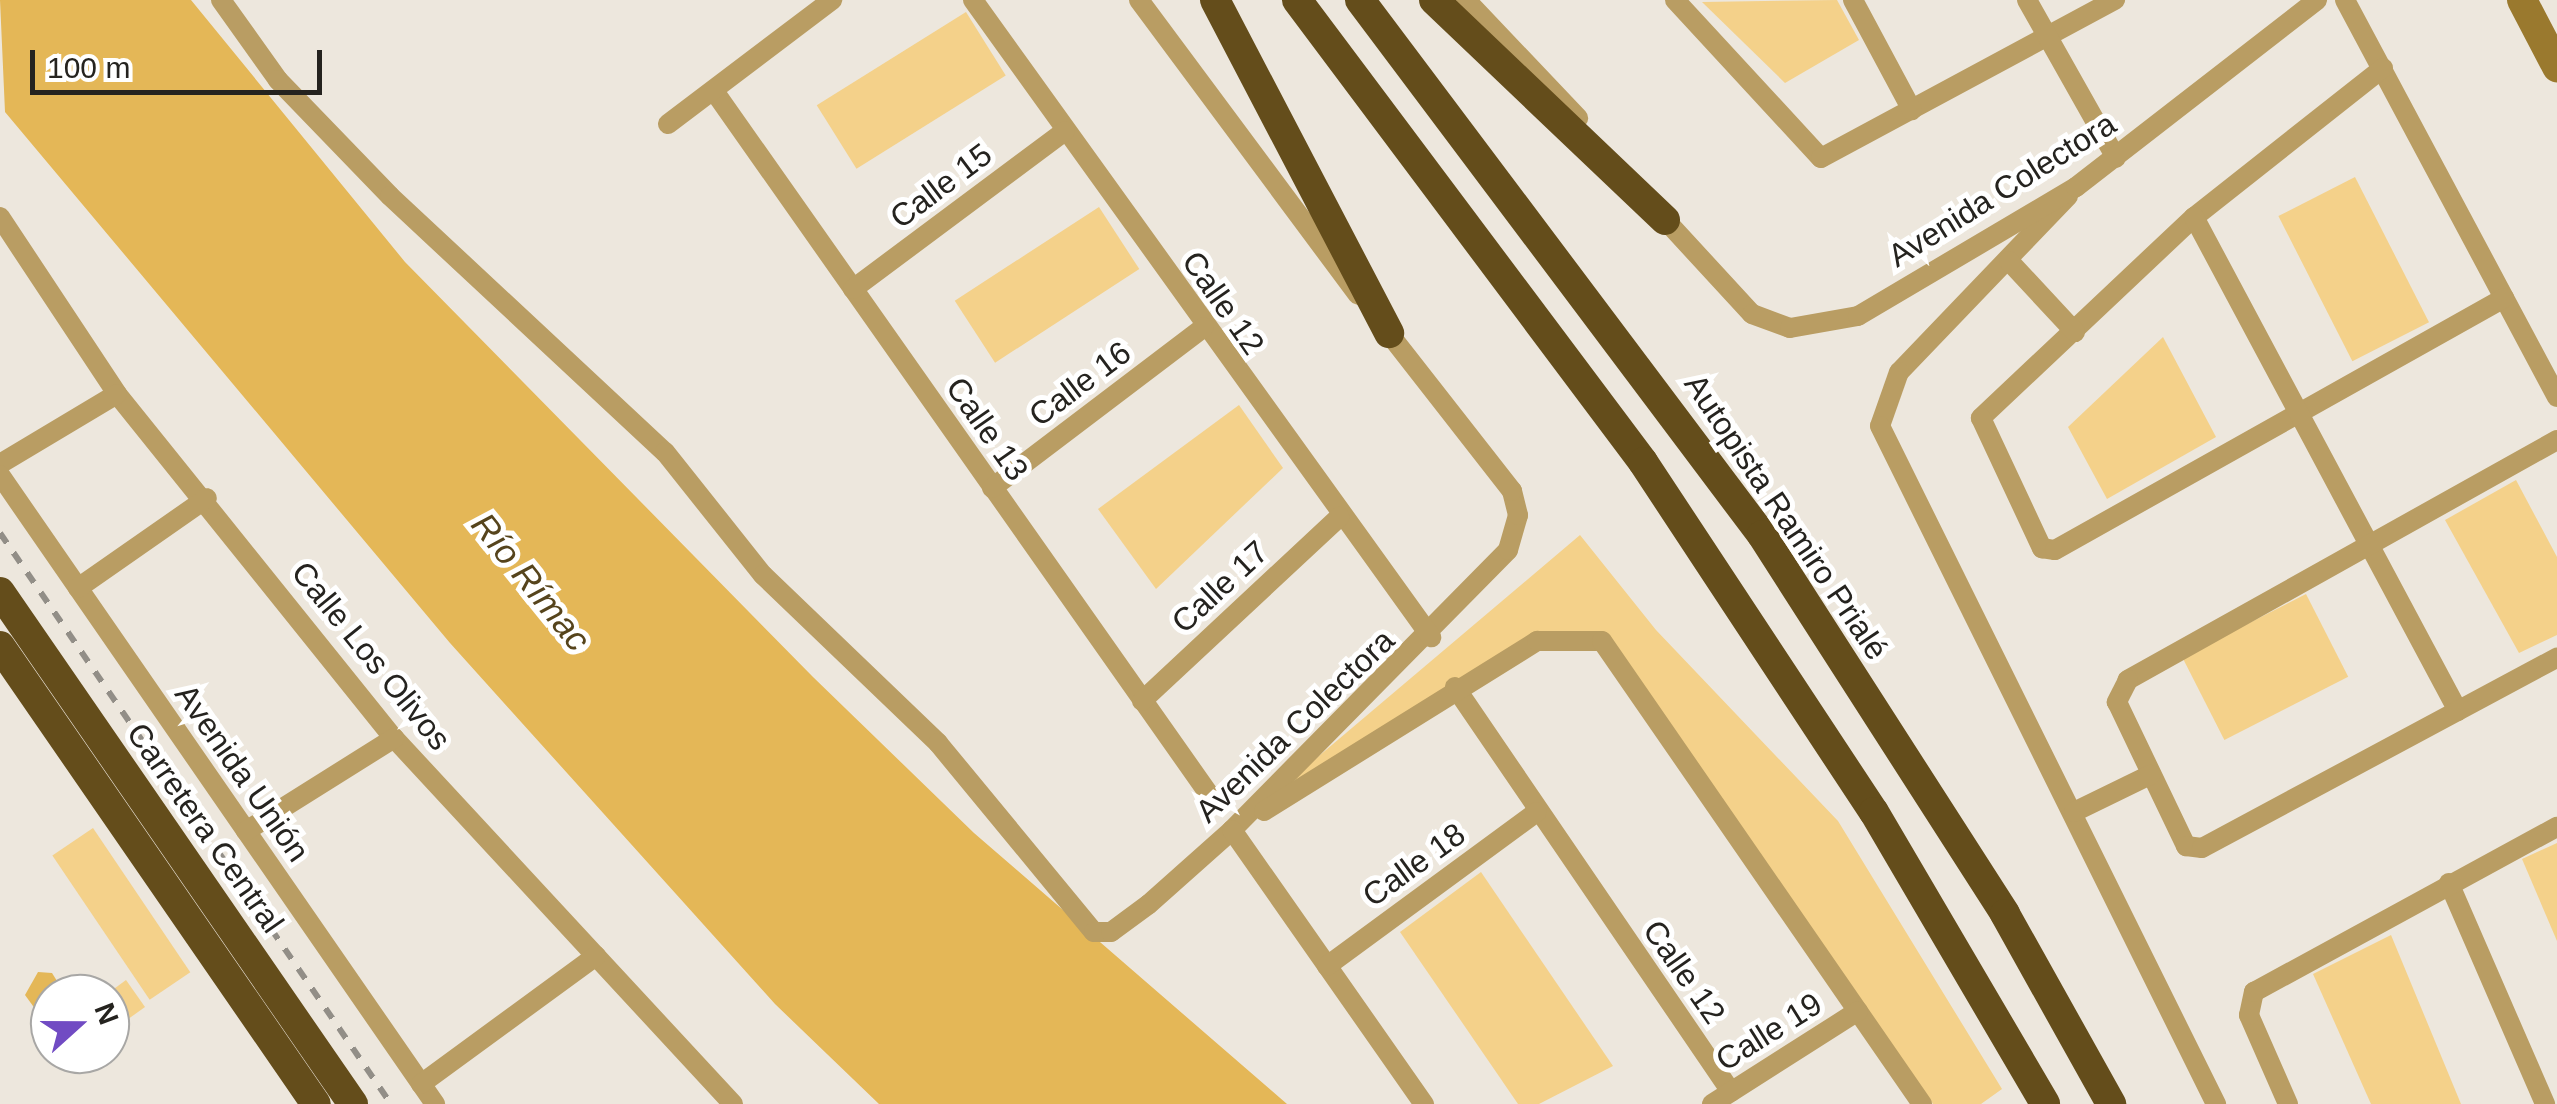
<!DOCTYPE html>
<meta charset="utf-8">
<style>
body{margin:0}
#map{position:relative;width:2557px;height:1104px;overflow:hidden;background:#ede7dd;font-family:Arial,sans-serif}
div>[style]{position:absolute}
.green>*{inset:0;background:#f4d18a;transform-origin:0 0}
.water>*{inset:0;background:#e4b757}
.street>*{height:20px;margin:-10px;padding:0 10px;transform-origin:10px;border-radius:10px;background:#b99d63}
.secondary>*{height:30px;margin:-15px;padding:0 15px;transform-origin:15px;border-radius:15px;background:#9a792e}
.highway>*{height:30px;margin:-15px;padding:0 15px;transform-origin:15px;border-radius:15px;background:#644d1b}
.rail>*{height:6px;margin-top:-3px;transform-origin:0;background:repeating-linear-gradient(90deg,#928e87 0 12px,transparent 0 24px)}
span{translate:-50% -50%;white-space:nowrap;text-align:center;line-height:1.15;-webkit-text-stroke:10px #fff;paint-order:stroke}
.street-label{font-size:32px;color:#25231f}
.water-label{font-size:35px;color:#56441c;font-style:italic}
.north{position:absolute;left:30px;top:974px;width:100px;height:100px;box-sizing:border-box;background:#fff;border:2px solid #a8a7a5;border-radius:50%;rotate:69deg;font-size:28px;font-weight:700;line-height:40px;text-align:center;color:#25231f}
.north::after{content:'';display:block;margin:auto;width:35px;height:45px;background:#714bc3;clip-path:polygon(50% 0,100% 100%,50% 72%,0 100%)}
.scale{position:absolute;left:30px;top:50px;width:292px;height:45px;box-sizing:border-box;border:5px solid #25231f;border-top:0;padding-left:12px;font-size:30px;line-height:35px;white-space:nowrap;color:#25231f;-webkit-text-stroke:8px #fff;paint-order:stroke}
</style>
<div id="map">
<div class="green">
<i style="clip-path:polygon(1837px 0,1859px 40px,1785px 83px,1702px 2px)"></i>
<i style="left:966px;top:12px;width:75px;height:176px;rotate:58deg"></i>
<i style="left:2355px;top:177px;width:163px;height:86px;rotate:63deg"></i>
<i style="left:1099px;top:207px;width:74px;height:172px;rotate:57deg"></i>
<i style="clip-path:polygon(2163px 337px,2216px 437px,2107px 499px,2068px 427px)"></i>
<i style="clip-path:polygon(1239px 405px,1283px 468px,1156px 589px,1098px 509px)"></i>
<i style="clip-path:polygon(2516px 480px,2557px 557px,2557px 635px,2519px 653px,2445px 520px)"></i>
<i style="clip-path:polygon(1580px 535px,1656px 630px,1838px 821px,2002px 1089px,1981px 1104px,1933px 1104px,1605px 633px,1530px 638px,1298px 783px,1294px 777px)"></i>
<i style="left:2306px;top:594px;width:93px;height:139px;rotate:63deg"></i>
<i style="left:93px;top:828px;width:174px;height:49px;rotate:56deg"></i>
<i style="clip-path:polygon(2557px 843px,2557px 941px,2522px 859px)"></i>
<i style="clip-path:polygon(1481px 872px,1613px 1066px,1539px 1104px,1518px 1104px,1400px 932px)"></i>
<i style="clip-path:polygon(2391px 935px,2461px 1104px,2371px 1104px,2313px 974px)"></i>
<i style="clip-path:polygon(126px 980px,145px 1007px,110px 1032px,107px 994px)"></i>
</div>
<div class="water">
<i style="clip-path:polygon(0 0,191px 0,405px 262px,813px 677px,974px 833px,1287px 1104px,879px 1104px,775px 1004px,450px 643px,5px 112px)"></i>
<i style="clip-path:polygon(38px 972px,52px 973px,62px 989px,41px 1017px,25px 995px)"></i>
</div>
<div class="street">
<i style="left:221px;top:0;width:98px;rotate:54.5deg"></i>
<i style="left:278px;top:80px;width:161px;rotate:46deg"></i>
<i style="left:390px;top:196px;width:376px;rotate:43deg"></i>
<i style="left:665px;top:452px;width:157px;rotate:51.5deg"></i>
<i style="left:763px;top:575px;width:243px;rotate:43.8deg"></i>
<i style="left:938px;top:743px;width:245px;rotate:50.5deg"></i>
<i style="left:1094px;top:932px;width:17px"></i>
<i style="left:1111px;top:932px;width:47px;rotate:-36.4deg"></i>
<i style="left:1149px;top:904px;width:111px;rotate:-41.7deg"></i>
<i style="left:1232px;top:830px;width:393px;rotate:-45.4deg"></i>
<i style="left:1508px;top:550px;width:36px;rotate:-74deg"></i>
<i style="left:1518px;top:515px;width:25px;rotate:-104deg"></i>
<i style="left:1512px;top:491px;width:209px;rotate:-128deg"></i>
<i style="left:973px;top:0;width:785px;rotate:54.28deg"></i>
<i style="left:1139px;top:0;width:367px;rotate:53.4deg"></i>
<i style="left:1466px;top:0;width:163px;rotate:46.5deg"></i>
<i style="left:1675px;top:0;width:215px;rotate:47.3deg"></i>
<i style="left:1821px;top:158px;width:334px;rotate:-28.3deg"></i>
<i style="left:1853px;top:0;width:125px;rotate:61.8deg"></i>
<i style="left:2027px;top:0;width:181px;rotate:60.6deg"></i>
<i style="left:2345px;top:0;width:450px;rotate:61.9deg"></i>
<i style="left:2383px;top:68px;width:241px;rotate:141.7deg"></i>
<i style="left:2194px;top:217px;width:293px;rotate:136.7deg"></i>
<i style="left:1981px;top:418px;width:144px;rotate:64.9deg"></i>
<i style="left:2042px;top:548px;width:13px;rotate:9deg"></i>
<i style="left:2055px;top:550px;width:515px;rotate:-29.3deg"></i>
<i style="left:714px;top:91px;width:867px;rotate:54.86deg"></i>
<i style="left:668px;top:124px;width:206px;rotate:-37.1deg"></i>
<i style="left:2068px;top:196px;width:244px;rotate:133.8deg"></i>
<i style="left:1899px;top:372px;width:57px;rotate:109.4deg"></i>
<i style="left:1880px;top:426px;width:757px;rotate:63.64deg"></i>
<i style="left:1659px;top:213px;width:137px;rotate:47.4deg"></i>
<i style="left:1752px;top:314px;width:40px;rotate:20.2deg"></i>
<i style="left:1790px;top:328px;width:69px;rotate:-10deg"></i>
<i style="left:1858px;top:316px;width:253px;rotate:-30.6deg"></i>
<i style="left:2076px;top:187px;width:305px;rotate:-37.8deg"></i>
<i style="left:0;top:217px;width:212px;rotate:56.5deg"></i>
<i style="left:117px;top:394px;width:442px;rotate:51.2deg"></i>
<i style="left:394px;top:738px;width:499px;rotate:47.2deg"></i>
<i style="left:2194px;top:217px;width:560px;rotate:61.88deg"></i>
<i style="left:2009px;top:261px;width:97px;rotate:47.1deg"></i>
<i style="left:853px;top:289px;width:264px;rotate:-36.7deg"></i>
<i style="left:2557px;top:440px;width:492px;rotate:150.8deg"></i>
<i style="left:2128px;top:680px;width:25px;rotate:117deg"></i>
<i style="left:2117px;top:702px;width:160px;rotate:64.4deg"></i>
<i style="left:2186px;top:846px;width:16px;rotate:7deg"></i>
<i style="left:2202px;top:848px;width:403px;rotate:-28.2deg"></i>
<i style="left:0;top:464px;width:136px;rotate:-30.9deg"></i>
<i style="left:0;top:475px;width:765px;rotate:55.33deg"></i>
<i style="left:992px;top:488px;width:266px;rotate:-37.2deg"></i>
<i style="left:78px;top:588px;width:157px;rotate:-34.9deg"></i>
<i style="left:1455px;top:687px;width:490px;rotate:55.7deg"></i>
<i style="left:1142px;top:701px;width:270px;rotate:-43deg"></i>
<i style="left:1264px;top:811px;width:322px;rotate:-31.9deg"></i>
<i style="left:1537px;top:641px;width:65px"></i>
<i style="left:1602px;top:641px;width:563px;rotate:55.35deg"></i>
<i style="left:2074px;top:812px;width:85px;rotate:-26deg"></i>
<i style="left:1232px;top:830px;width:335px;rotate:55deg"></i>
<i style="left:246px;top:831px;width:175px;rotate:-32.1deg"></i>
<i style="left:2449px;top:883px;width:241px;rotate:66.5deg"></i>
<i style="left:1327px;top:966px;width:260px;rotate:-36.3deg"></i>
<i style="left:421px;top:1084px;width:217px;rotate:-36.2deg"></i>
<i style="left:1712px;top:1104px;width:173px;rotate:-32.5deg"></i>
<i style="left:2288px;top:1104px;width:97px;rotate:-113.7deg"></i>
<i style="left:2249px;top:1015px;width:24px;rotate:-78deg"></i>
<i style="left:2254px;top:992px;width:345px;rotate:-28.6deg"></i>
</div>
<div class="secondary">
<i style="left:2522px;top:0;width:76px;rotate:62.4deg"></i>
</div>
<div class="highway">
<i style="left:1215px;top:0;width:376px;rotate:62.4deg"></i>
<i style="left:1297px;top:0;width:577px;rotate:53.17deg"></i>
<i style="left:1643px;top:462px;width:419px;rotate:56.6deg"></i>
<i style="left:1874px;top:812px;width:338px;rotate:59.6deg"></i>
<i style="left:1360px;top:0;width:669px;rotate:53.08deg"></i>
<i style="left:1762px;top:535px;width:450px;rotate:57.3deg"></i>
<i style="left:2005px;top:914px;width:218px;rotate:60.8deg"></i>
<i style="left:1434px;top:0;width:319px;rotate:43.6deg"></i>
<i style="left:0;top:592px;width:622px;rotate:55.42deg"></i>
<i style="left:0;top:646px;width:556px;rotate:55.4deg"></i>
</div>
<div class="rail">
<i style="left:0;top:533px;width:692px;rotate:55.6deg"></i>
</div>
<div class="street-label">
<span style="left:941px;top:186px;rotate:-37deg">Calle 15</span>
<span style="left:2002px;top:190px;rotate:-32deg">Avenida Colectora</span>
<span style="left:1223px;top:303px;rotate:55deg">Calle 12</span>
<span style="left:1080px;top:384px;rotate:-37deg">Calle 16</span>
<span style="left:987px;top:429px;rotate:55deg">Calle 13</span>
<span style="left:1786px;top:517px;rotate:56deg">Autopista Ramiro Prialé</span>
<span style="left:1220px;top:587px;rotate:-43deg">Calle 17</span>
<span style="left:371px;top:656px;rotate:51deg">Calle Los Olivos</span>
<span style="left:1295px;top:726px;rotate:-44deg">Avenida Colectora</span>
<span style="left:242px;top:773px;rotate:55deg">Avenida Unión</span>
<span style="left:205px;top:828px;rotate:55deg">Carretera Central</span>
<span style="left:1414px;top:865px;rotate:-36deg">Calle 18</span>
<span style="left:1684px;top:972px;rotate:55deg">Calle 12</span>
<span style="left:1769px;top:1032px;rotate:-32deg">Calle 19</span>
</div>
<div class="water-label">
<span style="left:531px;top:582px;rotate:51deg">Río Rímac</span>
</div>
<div class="north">N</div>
<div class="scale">100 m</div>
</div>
